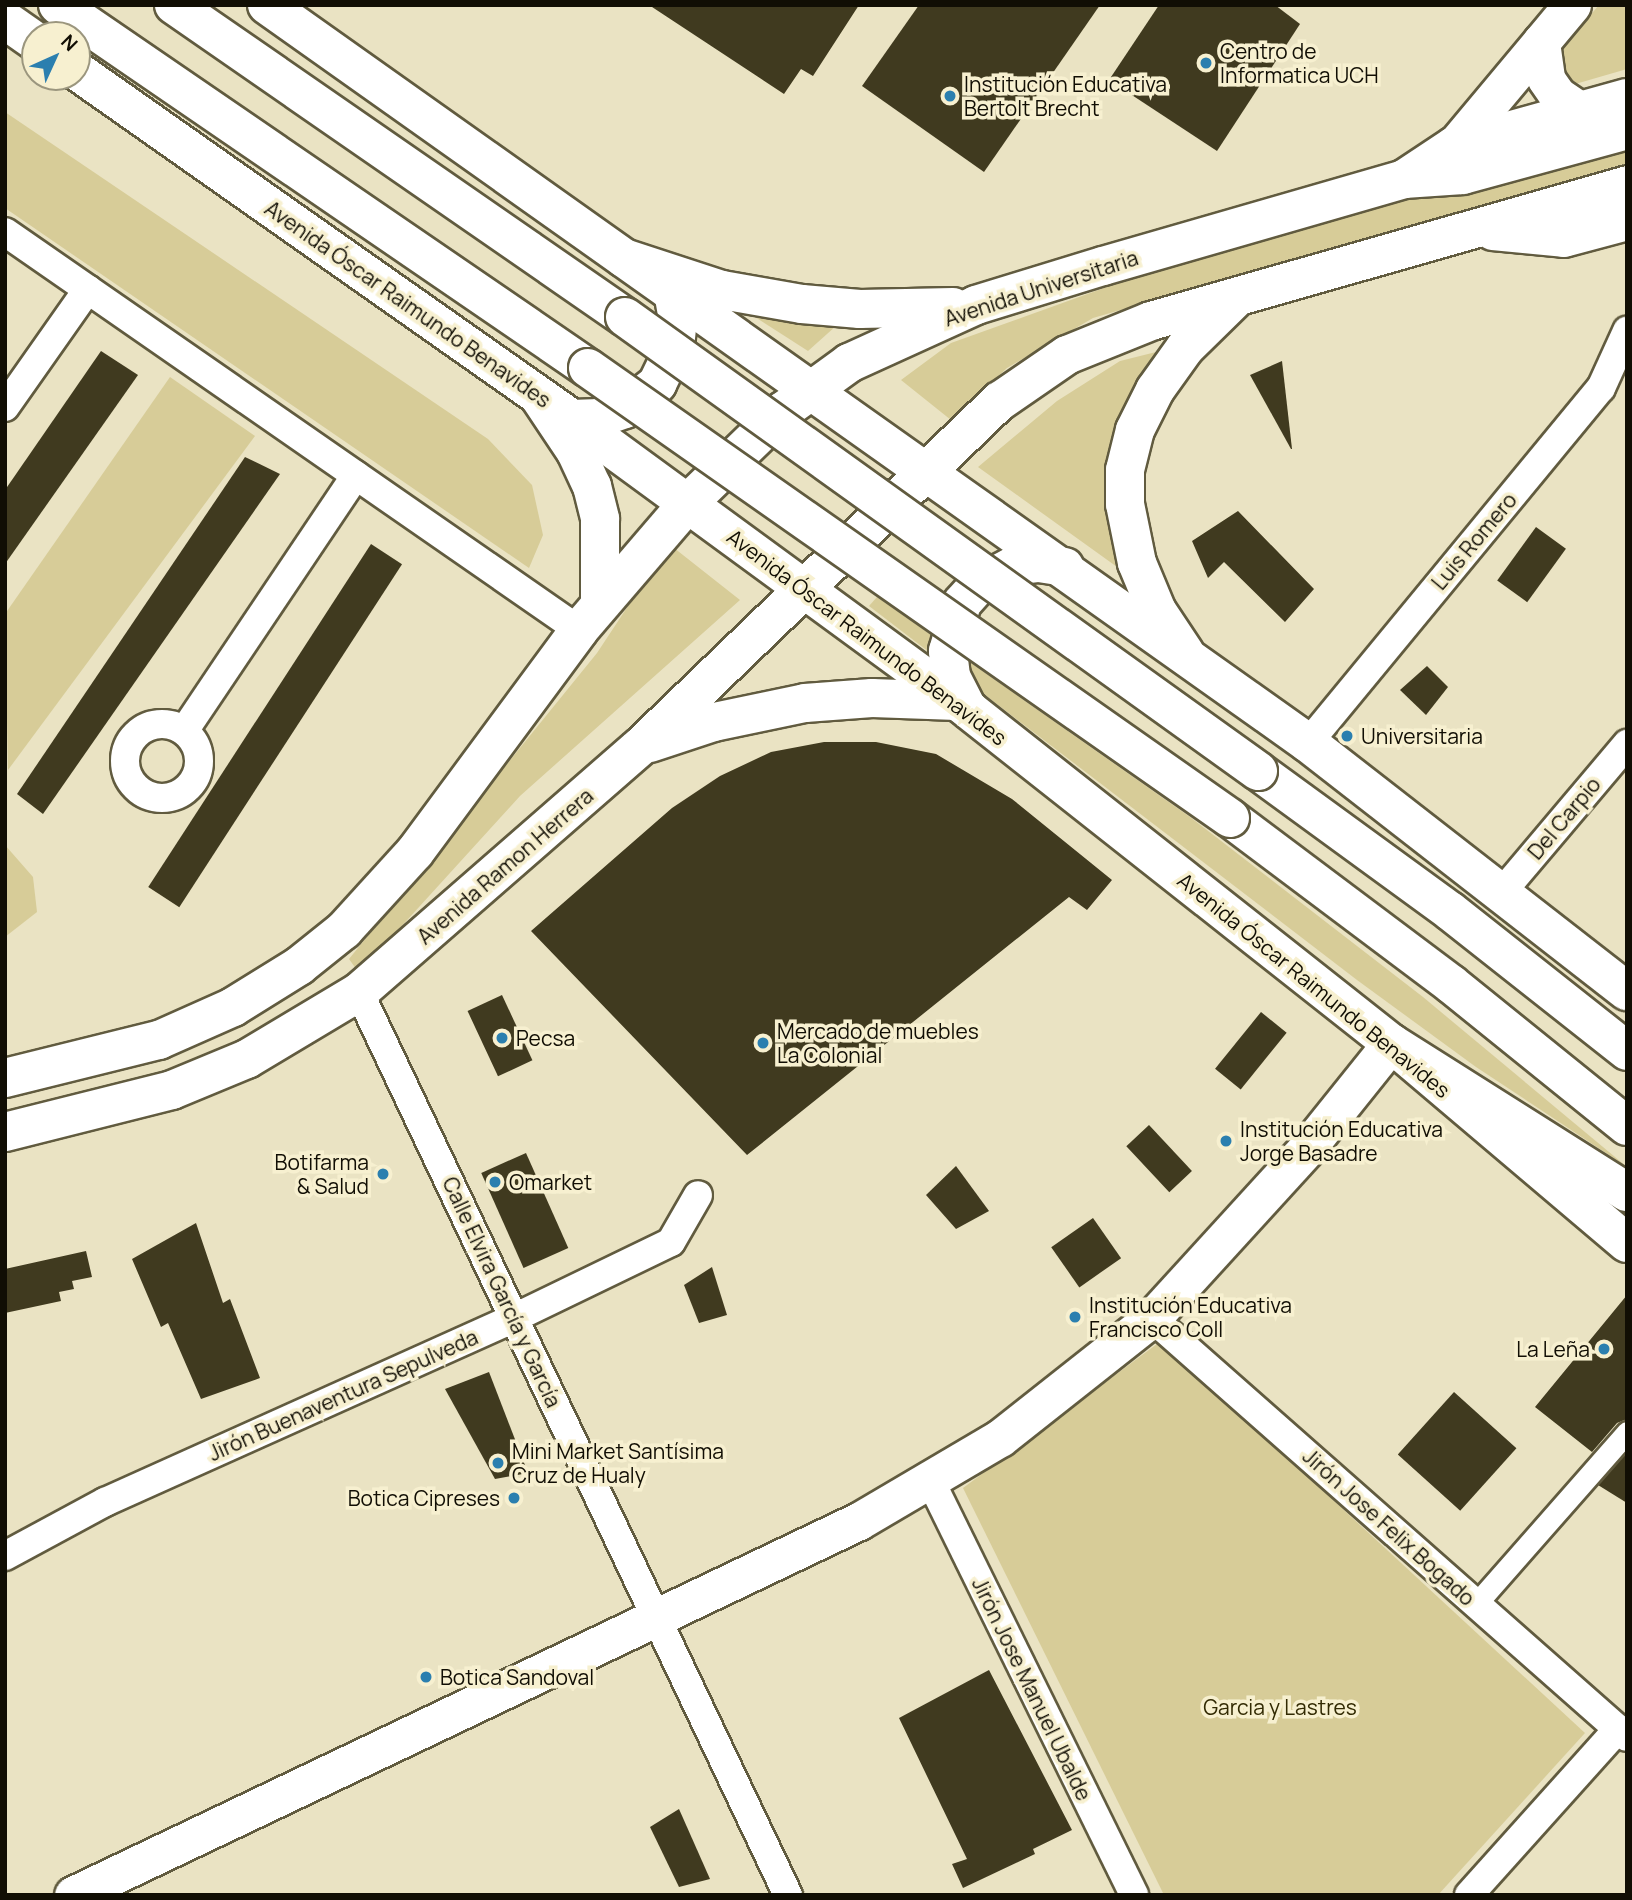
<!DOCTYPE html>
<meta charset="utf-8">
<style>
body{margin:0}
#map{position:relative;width:1632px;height:1900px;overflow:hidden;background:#eae3c3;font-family:Manrope,sans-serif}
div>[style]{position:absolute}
.green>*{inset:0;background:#d7cc98}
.building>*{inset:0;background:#403a1f;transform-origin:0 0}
.roads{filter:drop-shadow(2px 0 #615b3f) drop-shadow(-2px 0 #615b3f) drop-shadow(0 2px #615b3f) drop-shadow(0 -2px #615b3f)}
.pedestrian>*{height:21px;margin:-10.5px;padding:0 10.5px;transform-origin:10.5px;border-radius:10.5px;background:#fff}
.minor>*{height:28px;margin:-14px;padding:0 14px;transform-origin:14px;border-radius:14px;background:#fff}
.minor>.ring{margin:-14px;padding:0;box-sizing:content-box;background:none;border:28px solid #fff;border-radius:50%}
.tertiary>*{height:37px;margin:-18.5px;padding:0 18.5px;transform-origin:18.5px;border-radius:18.5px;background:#fff}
.secondary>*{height:38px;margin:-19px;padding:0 19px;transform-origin:19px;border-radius:19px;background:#fff}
.primary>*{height:38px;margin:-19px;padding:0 19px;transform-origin:19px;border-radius:19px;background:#fff}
.bridges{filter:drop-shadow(2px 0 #615b3f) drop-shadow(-2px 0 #615b3f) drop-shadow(0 2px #615b3f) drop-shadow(0 -2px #615b3f)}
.primary-bridge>*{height:38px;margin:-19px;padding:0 19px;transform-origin:19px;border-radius:19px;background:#fff}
.dots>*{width:19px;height:19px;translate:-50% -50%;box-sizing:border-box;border:4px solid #f7f0d0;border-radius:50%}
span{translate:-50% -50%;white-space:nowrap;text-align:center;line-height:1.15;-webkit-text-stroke:7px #f7f0d0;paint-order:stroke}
.poi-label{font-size:21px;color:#110e04}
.left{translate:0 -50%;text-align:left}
.right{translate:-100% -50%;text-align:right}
.street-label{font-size:21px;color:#110e04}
.park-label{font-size:21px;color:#322a03}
.frame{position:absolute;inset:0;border:7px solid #110e04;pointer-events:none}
.north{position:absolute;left:21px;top:21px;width:70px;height:70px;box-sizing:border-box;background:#f7f0d0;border:2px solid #9b967e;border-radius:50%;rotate:45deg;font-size:19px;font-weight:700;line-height:28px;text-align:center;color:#110e04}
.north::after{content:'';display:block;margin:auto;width:24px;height:32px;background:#2b7faf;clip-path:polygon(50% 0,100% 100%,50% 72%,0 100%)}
</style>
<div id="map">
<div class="green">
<i style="clip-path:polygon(1599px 5px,1627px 5px,1627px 69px,1565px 87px,1556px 55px)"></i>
<i style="clip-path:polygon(5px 112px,488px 439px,532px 485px,543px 535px,529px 568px,5px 208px)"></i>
<i style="clip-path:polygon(1627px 131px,1627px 163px,1093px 318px,1007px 368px,951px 420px,901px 380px,951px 343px,1118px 283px)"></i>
<i style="clip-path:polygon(730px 301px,855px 309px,808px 351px)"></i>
<i style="clip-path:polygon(1180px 346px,1138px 393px,1131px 577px,978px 467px,1057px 401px,1120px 361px)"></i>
<i style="clip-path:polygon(170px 377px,255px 436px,8px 770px,5px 614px)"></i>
<i style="clip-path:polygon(669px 544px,740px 600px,520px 796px,359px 973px,349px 959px,597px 653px)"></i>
<i style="clip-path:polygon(877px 597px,1190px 817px,1423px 997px,1627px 1167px,1476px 1067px,1357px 980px,869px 606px)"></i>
<i style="clip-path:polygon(5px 845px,33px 877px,37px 912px,5px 937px)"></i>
<i style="clip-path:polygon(1161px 1341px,1585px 1733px,1438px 1895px,1164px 1895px,963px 1488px)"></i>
</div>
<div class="building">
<i style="clip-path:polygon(649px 5px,859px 5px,813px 76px,801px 69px,784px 94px)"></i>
<i style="clip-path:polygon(919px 5px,1100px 5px,984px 172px,862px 86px)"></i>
<i style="clip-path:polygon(1159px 5px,1275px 5px,1300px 24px,1217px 151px,1109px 80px)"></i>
<i style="clip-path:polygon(101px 351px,138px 375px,5px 564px,5px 490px)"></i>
<i style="clip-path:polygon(1282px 361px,1292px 449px,1291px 449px,1250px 375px)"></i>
<i style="clip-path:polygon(245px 457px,280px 474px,43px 814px,17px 794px)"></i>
<i style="clip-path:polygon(1238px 511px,1314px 589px,1285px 622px,1224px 562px,1208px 578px,1192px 541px)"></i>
<i style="left:1536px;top:527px;width:37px;height:66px;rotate:36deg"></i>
<i style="left:371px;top:544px;width:37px;height:409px;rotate:33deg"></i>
<i style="clip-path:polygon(1427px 666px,1448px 687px,1426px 715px,1400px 690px)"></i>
<i style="clip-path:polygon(824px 742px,876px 742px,936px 754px,1012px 799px,1112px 880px,1087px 910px,1069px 897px,747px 1155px,531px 931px,672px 808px,720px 776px,771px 752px)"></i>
<i style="left:502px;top:995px;width:72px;height:38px;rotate:65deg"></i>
<i style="left:1261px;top:1012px;width:33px;height:73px;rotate:39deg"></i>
<i style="left:1149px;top:1125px;width:63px;height:31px;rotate:47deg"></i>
<i style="left:526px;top:1153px;width:104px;height:49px;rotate:66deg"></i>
<i style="clip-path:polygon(956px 1166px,989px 1211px,956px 1229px,926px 1195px)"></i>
<i style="left:1093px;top:1218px;width:49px;height:51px;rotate:55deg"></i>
<i style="clip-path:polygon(196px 1223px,223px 1303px,230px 1299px,260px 1378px,201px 1399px,168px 1323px,161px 1327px,132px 1259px)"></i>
<i style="clip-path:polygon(86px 1251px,92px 1277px,72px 1281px,74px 1289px,59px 1292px,61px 1301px,5px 1313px,5px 1269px)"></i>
<i style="clip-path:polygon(712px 1267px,727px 1315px,699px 1323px,684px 1285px)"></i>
<i style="clip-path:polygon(1627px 1295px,1627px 1419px,1617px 1423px,1592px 1452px,1535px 1407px)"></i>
<i style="clip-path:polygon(489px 1372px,528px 1473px,495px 1479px,445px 1389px)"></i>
<i style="left:1454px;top:1392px;width:84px;height:84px;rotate:42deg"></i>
<i style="clip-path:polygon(1627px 1452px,1627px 1503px,1598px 1485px)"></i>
<i style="clip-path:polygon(989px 1670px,1072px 1830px,1033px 1849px,1035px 1854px,963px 1888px,952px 1864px,967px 1859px,899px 1718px)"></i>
<i style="clip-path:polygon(679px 1809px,710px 1879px,679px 1887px,650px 1827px)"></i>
</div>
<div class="roads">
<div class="pedestrian">
<i style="left:1476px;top:1604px;width:229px;rotate:-48.7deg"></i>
</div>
<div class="minor">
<i style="left:5px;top:232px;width:698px;rotate:34.74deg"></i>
<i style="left:5px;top:407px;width:144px;rotate:-54.9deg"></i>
<i class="ring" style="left:125px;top:724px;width:46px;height:46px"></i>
<i style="left:184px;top:731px;width:308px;rotate:-56.1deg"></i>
<i style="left:1308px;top:743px;width:460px;rotate:-50.5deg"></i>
<i style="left:1601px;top:388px;width:63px;rotate:-65.5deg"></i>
<i style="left:1502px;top:892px;width:194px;rotate:-49.8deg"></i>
<i style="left:359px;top:992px;width:1000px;rotate:64.59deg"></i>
<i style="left:1152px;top:1318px;width:633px;rotate:41.42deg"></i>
<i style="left:931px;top:1482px;width:460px;rotate:63.8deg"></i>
<i style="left:5px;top:1556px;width:114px;rotate:-28.4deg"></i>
<i style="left:105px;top:1502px;width:448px;rotate:-24.2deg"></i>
<i style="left:514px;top:1318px;width:174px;rotate:-25.8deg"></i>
<i style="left:671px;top:1242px;width:54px;rotate:-60.1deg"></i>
<i style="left:1469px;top:1895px;width:223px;rotate:-48.1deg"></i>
</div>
<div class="tertiary">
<i style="left:1541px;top:42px;width:37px;rotate:82deg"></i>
<i style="left:1546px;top:79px;width:19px;rotate:55deg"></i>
<i style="left:1557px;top:95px;width:29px;rotate:34deg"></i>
<i style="left:1454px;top:146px;width:184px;rotate:-50.1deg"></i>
<i style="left:73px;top:1895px;width:870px;rotate:-25.45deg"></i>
<i style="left:859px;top:1521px;width:164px;rotate:-30.5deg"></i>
<i style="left:1000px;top:1438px;width:194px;rotate:-38.3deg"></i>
<i style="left:1152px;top:1318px;width:230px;rotate:-47.6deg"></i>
<i style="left:1307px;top:1148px;width:134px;rotate:-51.3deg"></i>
</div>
<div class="secondary">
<i style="left:267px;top:5px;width:1276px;rotate:35.33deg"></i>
<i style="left:1308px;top:743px;width:404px;rotate:37.9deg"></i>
<i style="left:5px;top:20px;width:37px;rotate:35deg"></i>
<i style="left:77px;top:71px;width:605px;rotate:35.11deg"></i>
<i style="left:572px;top:419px;width:492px;rotate:36.2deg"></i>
<i style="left:969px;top:710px;width:538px;rotate:38.28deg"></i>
<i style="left:1391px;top:1043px;width:309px;rotate:40.3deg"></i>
<i style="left:572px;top:419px;width:27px;rotate:-2deg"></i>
<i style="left:599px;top:418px;width:28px;rotate:-19deg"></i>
<i style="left:625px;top:409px;width:41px;rotate:-38deg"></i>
<i style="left:657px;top:384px;width:41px;rotate:-64.1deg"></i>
<i style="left:675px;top:347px;width:27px;rotate:-84deg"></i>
<i style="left:678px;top:320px;width:27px;rotate:-100deg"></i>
<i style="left:967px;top:708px;width:36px;rotate:-117deg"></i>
<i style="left:951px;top:676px;width:25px;rotate:-97deg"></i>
<i style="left:948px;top:651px;width:50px;rotate:-73.7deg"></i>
<i style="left:962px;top:603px;width:25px;rotate:-48deg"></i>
<i style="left:979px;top:584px;width:38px;rotate:-28deg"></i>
<i style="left:1013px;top:566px;width:26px;rotate:-7deg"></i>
<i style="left:1039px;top:563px;width:26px;rotate:9deg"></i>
</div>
<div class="primary">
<i style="left:58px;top:5px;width:642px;rotate:34.41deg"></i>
<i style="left:174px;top:5px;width:548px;rotate:34.68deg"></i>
<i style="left:1404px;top:179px;width:60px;rotate:-33.4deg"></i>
<i style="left:1454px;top:146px;width:180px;rotate:-15.5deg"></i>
<i style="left:1493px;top:231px;width:71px;rotate:5.6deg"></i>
<i style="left:1564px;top:238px;width:65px;rotate:-15.1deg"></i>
<i style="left:624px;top:258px;width:103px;rotate:18.1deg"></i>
<i style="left:722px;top:290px;width:81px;rotate:9.9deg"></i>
<i style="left:802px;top:304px;width:58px;rotate:4.9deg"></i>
<i style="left:860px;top:309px;width:93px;rotate:-1.2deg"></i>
<i style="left:540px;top:398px;width:65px;rotate:56.3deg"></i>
<i style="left:576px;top:452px;width:38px;rotate:65deg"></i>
<i style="left:592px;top:486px;width:34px;rotate:76deg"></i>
<i style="left:600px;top:519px;width:84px;rotate:90deg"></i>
<i style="left:1185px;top:653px;width:50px;rotate:-123.7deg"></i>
<i style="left:1157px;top:611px;width:52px;rotate:-112.6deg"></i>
<i style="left:1137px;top:563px;width:60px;rotate:-101.5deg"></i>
<i style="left:1125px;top:504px;width:34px;rotate:-90deg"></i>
<i style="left:1125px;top:470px;width:41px;rotate:-76deg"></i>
<i style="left:1135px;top:430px;width:45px;rotate:-63.4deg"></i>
<i style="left:1155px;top:390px;width:52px;rotate:-54.5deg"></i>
<i style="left:1185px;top:348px;width:70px;rotate:-44.4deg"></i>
<i style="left:650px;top:743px;width:67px;rotate:-18.2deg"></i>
<i style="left:714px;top:722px;width:93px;rotate:-11.8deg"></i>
<i style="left:805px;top:703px;width:67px;rotate:-4.3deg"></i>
<i style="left:872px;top:698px;width:85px;rotate:2deg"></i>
<i style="left:1258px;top:771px;width:238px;rotate:36.1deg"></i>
<i style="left:1450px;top:911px;width:226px;rotate:38.3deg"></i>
<i style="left:1230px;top:818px;width:276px;rotate:36.9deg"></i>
<i style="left:1451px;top:984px;width:226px;rotate:38.9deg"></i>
<i style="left:1391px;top:1043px;width:279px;rotate:32.3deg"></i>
<i style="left:5px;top:1078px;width:159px;rotate:-13.9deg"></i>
<i style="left:159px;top:1040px;width:81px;rotate:-24deg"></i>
<i style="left:233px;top:1007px;width:78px;rotate:-31.8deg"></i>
<i style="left:299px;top:966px;width:58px;rotate:-38.7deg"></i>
<i style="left:344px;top:930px;width:105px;rotate:-47.7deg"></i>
<i style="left:415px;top:852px;width:276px;rotate:-53.5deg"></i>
<i style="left:579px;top:630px;width:166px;rotate:-49.4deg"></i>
<i style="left:687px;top:504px;width:134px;rotate:-44.1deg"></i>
<i style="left:783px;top:411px;width:82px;rotate:-36deg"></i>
<i style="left:849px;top:363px;width:140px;rotate:-24.5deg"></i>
<i style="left:976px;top:305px;width:133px;rotate:-17.1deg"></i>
<i style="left:1103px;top:266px;width:313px;rotate:-16.1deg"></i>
<i style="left:1404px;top:179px;width:59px;rotate:-3.9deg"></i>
<i style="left:1463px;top:175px;width:170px;rotate:-15.3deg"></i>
<i style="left:5px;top:1132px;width:172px;rotate:-14.1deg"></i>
<i style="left:172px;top:1090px;width:81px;rotate:-22.5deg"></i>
<i style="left:247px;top:1059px;width:131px;rotate:-30.9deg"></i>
<i style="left:359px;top:992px;width:374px;rotate:-41.1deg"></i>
<i style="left:641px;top:746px;width:498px;rotate:-43.9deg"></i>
<i style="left:1000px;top:401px;width:81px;rotate:-34.5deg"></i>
<i style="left:1067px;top:355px;width:91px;rotate:-22deg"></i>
<i style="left:1151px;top:321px;width:495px;rotate:-15.9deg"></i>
</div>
</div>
<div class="bridges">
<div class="primary-bridge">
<i style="left:625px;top:317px;width:779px;rotate:35.65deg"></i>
<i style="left:588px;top:368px;width:784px;rotate:35.03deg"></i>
</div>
</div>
<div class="dots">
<i style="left:1206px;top:63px;background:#2b7faf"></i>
<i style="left:950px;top:96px;background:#2b7faf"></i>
<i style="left:1347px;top:736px;background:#2b7faf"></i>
<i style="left:502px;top:1038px;background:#2b7faf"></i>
<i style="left:763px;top:1043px;background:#2b7faf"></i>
<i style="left:1226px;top:1141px;background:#2b7faf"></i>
<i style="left:383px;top:1174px;background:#2b7faf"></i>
<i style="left:495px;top:1182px;background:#2b7faf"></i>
<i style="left:1075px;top:1317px;background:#2b7faf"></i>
<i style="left:1604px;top:1349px;background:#2b7faf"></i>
<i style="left:498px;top:1463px;background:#2b7faf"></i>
<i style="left:514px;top:1498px;background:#2b7faf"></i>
<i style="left:426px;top:1677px;background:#2b7faf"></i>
</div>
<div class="poi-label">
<span class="left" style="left:1220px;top:63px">Centro de<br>Informatica UCH</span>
<span class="left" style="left:964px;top:96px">Institución Educativa<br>Bertolt Brecht</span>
<span class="left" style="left:1361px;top:736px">Universitaria</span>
<span class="left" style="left:777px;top:1043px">Mercado de muebles<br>La Colonial</span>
<span class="left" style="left:516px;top:1038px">Pecsa</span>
<span class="left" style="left:1240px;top:1141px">Institución Educativa<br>Jorge Basadre</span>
<span class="right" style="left:369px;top:1174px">Botifarma<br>&amp; Salud</span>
<span class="left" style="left:509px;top:1182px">Omarket</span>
<span class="left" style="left:1089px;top:1317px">Institución Educativa<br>Francisco Coll</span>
<span class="right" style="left:1590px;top:1349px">La Leña</span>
<span class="left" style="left:512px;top:1463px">Mini Market Santísima<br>Cruz de Hualy</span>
<span class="right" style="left:500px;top:1498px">Botica Cipreses</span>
<span class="left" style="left:440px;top:1677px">Botica Sandoval</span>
</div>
<div class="street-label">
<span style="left:1041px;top:288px;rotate:-18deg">Avenida Universitaria</span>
<span style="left:408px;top:304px;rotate:35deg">Avenida Óscar Raimundo Benavides</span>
<span style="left:1474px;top:541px;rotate:-50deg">Luis Romero</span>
<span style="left:867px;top:637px;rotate:37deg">Avenida Óscar Raimundo Benavides</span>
<span style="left:1564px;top:818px;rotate:-50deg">Del Carpio</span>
<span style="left:505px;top:866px;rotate:-41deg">Avenida Ramon Herrera</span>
<span style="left:1314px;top:985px;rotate:39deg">Avenida Óscar Raimundo Benavides</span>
<span style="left:502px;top:1292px;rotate:65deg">Calle Elvira García y García</span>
<span style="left:343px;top:1395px;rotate:-24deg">Jirón Buenaventura Sepulveda</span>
<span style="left:1389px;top:1527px;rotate:42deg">Jirón Jose Felix Bogado</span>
<span style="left:1032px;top:1689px;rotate:64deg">Jirón Jose Manuel Ubalde</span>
</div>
<div class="park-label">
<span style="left:1280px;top:1707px">Garcia y Lastres</span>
</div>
<div class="frame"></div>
<div class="north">N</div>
</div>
